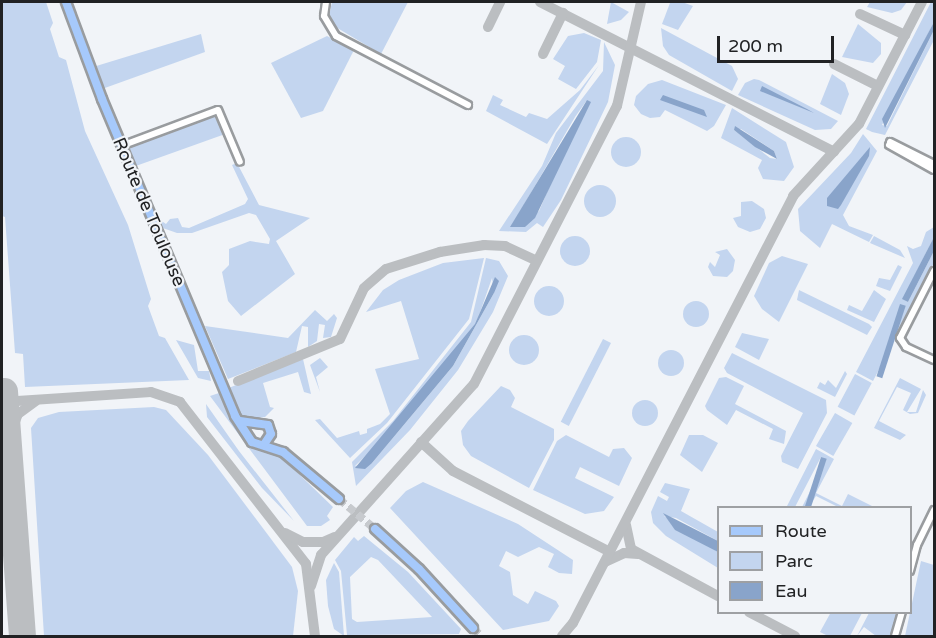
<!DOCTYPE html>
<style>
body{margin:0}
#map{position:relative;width:936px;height:638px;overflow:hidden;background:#f1f4f8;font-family:"Varela Round",sans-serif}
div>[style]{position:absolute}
.green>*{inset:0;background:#c3d5ef;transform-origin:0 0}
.round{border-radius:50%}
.water>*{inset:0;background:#89a4ca;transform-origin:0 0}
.taxiway>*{height:10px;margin:-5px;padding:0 5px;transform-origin:5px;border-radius:5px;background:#bbbec1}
.runway>*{height:27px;margin:-13.5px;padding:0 13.5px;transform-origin:13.5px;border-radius:13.5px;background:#bbbec1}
.major-tunnel>*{height:8px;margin-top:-4px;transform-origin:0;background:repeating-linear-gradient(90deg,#c7cace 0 8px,transparent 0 12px)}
.roads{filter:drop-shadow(2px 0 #999c9f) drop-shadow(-2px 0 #999c9f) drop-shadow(0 2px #999c9f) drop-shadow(0 -2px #999c9f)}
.minor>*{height:6px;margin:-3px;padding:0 3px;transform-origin:3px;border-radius:3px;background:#fff}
.major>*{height:8px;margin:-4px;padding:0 4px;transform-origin:4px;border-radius:4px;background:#a6c9fb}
span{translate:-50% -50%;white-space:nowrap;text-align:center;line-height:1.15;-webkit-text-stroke:4.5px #f1f4f8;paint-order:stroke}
.street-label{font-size:18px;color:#212224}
.frame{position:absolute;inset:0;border:3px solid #212224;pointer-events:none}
.legend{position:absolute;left:717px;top:506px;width:195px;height:108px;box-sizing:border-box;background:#f1f4f8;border:2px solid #9ea0a3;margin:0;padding:8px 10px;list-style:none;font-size:18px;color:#212224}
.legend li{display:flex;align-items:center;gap:12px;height:30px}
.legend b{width:30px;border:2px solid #9ea0a3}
.scale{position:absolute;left:717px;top:36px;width:117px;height:27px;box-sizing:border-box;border:3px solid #212224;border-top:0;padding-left:8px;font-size:18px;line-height:21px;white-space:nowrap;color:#212224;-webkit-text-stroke:4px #f1f4f8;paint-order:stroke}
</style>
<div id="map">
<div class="green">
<i style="clip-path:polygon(2px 2px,46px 2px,53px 23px,50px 29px,59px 57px,66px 60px,85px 131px,128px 225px,151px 299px,148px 306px,159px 336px,165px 338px,189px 380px,25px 387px,23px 354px,15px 353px,5px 217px,2px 216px)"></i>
<i style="clip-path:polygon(332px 2px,408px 2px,381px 54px,334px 26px,329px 16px)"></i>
<i style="clip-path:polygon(611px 2px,629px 12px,621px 20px,607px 24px)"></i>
<i style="clip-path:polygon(682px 2px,693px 6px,678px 30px,662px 24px,670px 3px)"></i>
<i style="clip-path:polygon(870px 2px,907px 2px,901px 10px,892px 13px,867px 7px)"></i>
<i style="clip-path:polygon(931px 2px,934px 2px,934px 22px,882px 125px,887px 126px,934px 30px,934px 40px,885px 135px,872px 132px,866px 129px)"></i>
<i style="clip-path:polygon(858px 24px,881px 43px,881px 54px,873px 63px,842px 57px)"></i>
<i style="clip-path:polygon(661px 28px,732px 66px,738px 79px,732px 91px,669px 55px,663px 46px)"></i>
<i style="clip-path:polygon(584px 33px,601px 40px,597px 62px,576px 89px,558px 79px,565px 66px,553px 59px,568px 36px)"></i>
<i style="clip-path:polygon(201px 34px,205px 52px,102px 89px,93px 67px)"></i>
<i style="clip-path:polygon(327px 36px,354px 50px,323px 111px,301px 118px,271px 63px)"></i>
<i style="clip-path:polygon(evenodd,604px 42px,615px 65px,608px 102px,561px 200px,543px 227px,537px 223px,526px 232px,499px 231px,542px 166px,556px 133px,603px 71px,604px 42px,587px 100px,539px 211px,511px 227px,575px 117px,587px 100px)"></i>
<i style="clip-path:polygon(599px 65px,547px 144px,486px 111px,493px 95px,503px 100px,500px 105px,526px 117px,529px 113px,547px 119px,580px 90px)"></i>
<i style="clip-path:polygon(832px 74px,845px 83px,849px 94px,841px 115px,820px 104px)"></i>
<i style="clip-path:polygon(754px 79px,759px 80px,838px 121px,831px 129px,815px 130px,738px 95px,745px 83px)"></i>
<i style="clip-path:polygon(662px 80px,726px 105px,714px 126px,707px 131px,665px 110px,660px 117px,650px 118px,641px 114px,634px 105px,636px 96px,648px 84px)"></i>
<i style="clip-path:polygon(evenodd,732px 108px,786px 142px,794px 167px,784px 181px,763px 179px,758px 168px,762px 160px,721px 138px,732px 108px,741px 129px,774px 151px,777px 159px,770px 158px,734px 130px,741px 129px)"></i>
<i style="clip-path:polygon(213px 113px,219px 114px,228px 133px,133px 167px,125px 148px,130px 143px)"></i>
<i style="clip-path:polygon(863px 134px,877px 151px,843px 215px,849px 226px,873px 235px,869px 242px,832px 224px,820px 248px,800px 231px,798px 209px,851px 153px)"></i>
<i class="round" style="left:611px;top:137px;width:30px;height:30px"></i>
<i style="clip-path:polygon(237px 163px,259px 205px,310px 218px,276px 241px,295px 274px,241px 316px,228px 301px,222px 272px,229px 265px,229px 249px,250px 241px,269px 244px,270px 239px,256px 215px,249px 213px,192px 233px,177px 233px,160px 227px,156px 217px,166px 224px,170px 219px,178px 218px,182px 227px,189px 228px,245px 204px,248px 199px,232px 165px)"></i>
<i class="round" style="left:584px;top:185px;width:32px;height:32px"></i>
<i style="clip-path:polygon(752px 201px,764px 209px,766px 218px,760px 229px,750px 232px,738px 227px,733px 218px,741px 216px,741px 202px)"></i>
<i style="clip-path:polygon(934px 227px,934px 237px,903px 299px,908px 302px,934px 251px,934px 263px,873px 381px,856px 372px,913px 263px,907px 246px,913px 249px,921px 246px,926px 232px)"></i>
<i class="round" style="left:560px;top:236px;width:30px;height:30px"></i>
<i style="clip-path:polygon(874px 236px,900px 250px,905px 258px,870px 243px)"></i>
<i style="clip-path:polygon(727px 249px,735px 260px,733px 271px,727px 277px,713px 276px,708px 267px,710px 262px,715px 267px,720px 255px,715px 252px)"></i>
<i style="clip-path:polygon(782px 256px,808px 264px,779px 322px,762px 309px,754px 296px,769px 263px)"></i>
<i style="clip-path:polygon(484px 258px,469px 319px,387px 423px,350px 458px,315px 420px,320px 419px,337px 438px,359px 431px,360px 435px,367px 433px,367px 429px,380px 424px,390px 414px,375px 369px,419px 359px,401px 301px,366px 312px,383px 290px,399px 280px,443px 263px)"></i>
<i style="clip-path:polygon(evenodd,486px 258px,499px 261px,508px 276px,493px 312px,458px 370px,410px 430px,356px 486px,352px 462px,393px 421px,471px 322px,486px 258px,492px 278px,494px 293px,453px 366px,372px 463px,355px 466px,388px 434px,476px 324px,492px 278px)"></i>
<i style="clip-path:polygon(898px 265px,902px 267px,890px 291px,876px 286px,879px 278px,890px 280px)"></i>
<i class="round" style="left:534px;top:286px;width:30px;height:30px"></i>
<i style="clip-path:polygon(799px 290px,869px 324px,872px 327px,867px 335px,797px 300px)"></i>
<i style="clip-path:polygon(874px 290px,886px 299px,874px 322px,847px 310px,849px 305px,862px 311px)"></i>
<i class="round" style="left:683px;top:301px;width:26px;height:26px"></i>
<i style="clip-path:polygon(315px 310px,327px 321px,334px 314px,337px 318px,331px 337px,323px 338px,325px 325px,319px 324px,317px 341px,308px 347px,308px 327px,302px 326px,296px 352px,228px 379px,205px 326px,288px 338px)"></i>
<i style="clip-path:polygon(742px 333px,769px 339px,759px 360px,735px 347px)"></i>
<i class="round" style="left:509px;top:335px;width:30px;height:30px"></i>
<i style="left:603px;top:339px;width:9px;height:93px;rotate:27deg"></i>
<i style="clip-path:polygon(176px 340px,194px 345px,198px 371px,209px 371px,211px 381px,198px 378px)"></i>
<i class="round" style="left:658px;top:350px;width:26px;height:26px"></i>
<i style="clip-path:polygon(732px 353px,826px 400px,827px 413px,798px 469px,782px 462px,781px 456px,803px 413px,727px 373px,724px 368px)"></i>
<i style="clip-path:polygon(320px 358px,328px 367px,316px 377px,320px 392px,310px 365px)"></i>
<i style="clip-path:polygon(303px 359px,311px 394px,304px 392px,298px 372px,263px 383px,270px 407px,274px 408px,265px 417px,243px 420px,240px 417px,226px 389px)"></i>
<i style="clip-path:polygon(845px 371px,847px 374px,835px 397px,817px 388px,820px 382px,825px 385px,828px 380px,836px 388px)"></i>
<i style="left:855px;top:374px;width:19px;height:37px;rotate:28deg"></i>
<i style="clip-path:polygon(726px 377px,744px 386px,735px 404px,786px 431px,784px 444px,769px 439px,773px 429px,736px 410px,727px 425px,707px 410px,705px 406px,719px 378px)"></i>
<i style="clip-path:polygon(900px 378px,921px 389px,907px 412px,916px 412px,923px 390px,926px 395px,918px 413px,910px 414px,903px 410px,911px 393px,897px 387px,879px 421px,906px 435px,900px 440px,874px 428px)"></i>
<i style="clip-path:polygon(501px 386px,510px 390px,515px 398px,511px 407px,554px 429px,554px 440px,529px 488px,471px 456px,463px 445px,461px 431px,468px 421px)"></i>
<i style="clip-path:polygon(219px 393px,234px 423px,248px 439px,276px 452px,333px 507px,327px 516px,330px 520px,321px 526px,307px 526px,210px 396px)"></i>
<i class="round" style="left:632px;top:400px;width:26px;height:26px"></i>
<i style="clip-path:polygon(206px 404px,239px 451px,294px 521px,262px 488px,207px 417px)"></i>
<i style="clip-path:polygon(154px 407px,166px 410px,208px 455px,292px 567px,298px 591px,293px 636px,44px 636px,31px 428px,38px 418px,59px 412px)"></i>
<i style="left:835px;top:413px;width:20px;height:38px;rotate:30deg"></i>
<i style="clip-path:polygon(566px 435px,609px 457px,613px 449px,624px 448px,632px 458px,619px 486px,580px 467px,575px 478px,614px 497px,604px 511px,585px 514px,533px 490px,557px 441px)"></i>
<i style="clip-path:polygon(689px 435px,703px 435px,718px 443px,702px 472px,680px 455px)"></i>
<i style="clip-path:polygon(816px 449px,834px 459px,816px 493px,842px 506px,848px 494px,874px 507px,838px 507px,816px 496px,809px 507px,802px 507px,826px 460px,821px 457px,795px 507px,786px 508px)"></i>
<i style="clip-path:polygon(423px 482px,518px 524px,573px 560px,572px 574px,559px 573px,548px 567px,554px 554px,539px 547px,518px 557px,506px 551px,499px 566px,510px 572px,513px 595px,528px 604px,535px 591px,556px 601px,559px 606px,549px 621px,503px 630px,390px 508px,406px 491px)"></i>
<i style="clip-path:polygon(665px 483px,690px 489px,681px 511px,718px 532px,718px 541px,676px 518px,664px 516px,718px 552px,718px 568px,666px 536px,653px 523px,651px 512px,658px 496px,667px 501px,669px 497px,660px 492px)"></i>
<i style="clip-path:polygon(evenodd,364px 536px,408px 572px,461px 629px,459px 634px,347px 635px,341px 571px,335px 560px,354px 537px,358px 541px,364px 536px,371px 557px,378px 560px,432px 617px,357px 622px,352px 619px,350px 577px,371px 557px)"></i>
<i style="clip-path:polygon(921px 561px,934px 565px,934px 636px,905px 636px)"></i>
<i style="clip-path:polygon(334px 563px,339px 572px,344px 636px,334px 629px,328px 606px,326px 580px)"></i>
<i style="clip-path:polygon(831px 612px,862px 612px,862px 613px,850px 636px,828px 636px,820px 632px)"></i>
<i style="clip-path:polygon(869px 613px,898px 613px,891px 636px,876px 636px,864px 627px,857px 636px)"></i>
</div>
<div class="water">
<i style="clip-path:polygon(934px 22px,934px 30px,885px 128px,882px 119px)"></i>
<i style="clip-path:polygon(762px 86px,807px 109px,814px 113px,760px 91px)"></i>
<i style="clip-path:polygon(663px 95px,704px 110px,707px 117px,660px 100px)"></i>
<i style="clip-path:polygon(587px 100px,591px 102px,535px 218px,525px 227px,510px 227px)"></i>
<i style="clip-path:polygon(735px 126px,774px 151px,777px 159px,755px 147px,734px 130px)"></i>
<i style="clip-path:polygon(870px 147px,869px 156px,841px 205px,838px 209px,827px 206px,827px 198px)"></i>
<i style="clip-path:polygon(934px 237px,934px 251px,908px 302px,902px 299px)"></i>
<i style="clip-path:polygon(495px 277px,499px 281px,494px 293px,453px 366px,372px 463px,365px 469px,355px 468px,475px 324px)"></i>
<i style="left:900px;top:304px;width:6px;height:76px;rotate:18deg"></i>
<i style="left:821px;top:457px;width:6px;height:56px;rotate:18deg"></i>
<i style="clip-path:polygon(663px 513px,718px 541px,718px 552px,675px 530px)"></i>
</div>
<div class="taxiway">
<i style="left:540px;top:2px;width:330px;rotate:27deg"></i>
<i style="left:860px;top:14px;width:50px;rotate:25deg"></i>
<i style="left:488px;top:27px;width:28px;rotate:-64deg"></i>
<i style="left:543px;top:54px;width:46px;rotate:-64deg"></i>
<i style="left:834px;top:64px;width:49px;rotate:26.6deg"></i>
<i style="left:238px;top:381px;width:110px;rotate:-22.4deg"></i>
<i style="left:340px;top:339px;width:56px;rotate:-64.8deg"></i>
<i style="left:364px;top:288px;width:29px;rotate:-41deg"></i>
<i style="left:386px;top:269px;width:57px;rotate:-17.5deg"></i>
<i style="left:440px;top:252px;width:45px;rotate:-9deg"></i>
<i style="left:484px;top:245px;width:21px;rotate:3deg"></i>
<i style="left:505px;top:246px;width:35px;rotate:25deg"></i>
<i style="left:2px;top:402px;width:149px;rotate:-3.8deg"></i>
<i style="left:151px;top:392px;width:31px;rotate:19deg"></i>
<i style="left:180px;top:402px;width:205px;rotate:52.1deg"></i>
<i style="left:306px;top:564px;width:73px;rotate:82.9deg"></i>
<i style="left:8px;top:441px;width:29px;rotate:-70deg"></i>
<i style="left:18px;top:414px;width:22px;rotate:-36deg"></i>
<i style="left:421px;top:442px;width:43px;rotate:42.2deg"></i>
<i style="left:453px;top:471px;width:177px;rotate:27.3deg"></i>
<i style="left:626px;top:525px;width:25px;rotate:78deg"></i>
<i style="left:631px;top:549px;width:99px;rotate:28.4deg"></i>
<i style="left:285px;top:533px;width:20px;rotate:27deg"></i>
<i style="left:303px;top:542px;width:20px"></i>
<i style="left:323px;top:542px;width:13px;rotate:-23deg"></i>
<i style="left:605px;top:562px;width:21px;rotate:-25deg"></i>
<i style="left:624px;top:553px;width:14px;rotate:4deg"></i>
<i style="left:311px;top:586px;width:33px;rotate:-72deg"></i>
<i style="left:321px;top:555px;width:229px;rotate:-48.2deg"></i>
<i style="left:474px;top:384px;width:313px;rotate:-62.8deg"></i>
<i style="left:617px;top:106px;width:107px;rotate:-77deg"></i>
<i style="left:749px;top:612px;width:52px;rotate:27.6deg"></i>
<i style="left:562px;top:636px;width:17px;rotate:-50deg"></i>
<i style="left:573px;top:623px;width:480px;rotate:-62.7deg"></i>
<i style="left:793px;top:196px;width:98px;rotate:-47.5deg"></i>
<i style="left:859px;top:124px;width:137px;rotate:-62.7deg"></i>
</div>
<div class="runway">
<i style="left:4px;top:391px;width:246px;rotate:85.8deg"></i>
</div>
<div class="major-tunnel">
<i style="left:339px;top:499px;width:47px;rotate:39.8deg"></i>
<i style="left:473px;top:628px;width:11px;rotate:45deg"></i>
</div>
<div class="roads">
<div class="minor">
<i style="left:326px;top:2px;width:14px;rotate:98deg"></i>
<i style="left:324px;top:16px;width:23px;rotate:59deg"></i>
<i style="left:336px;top:36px;width:149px;rotate:27.6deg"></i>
<i style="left:890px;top:142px;width:49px;rotate:26.6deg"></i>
<i style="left:889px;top:145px;width:51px;rotate:29.1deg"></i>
<i style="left:121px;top:146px;width:103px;rotate:-20.4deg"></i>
<i style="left:218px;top:110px;width:56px;rotate:67.1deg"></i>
<i style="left:934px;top:271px;width:75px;rotate:116.9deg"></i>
<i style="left:900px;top:338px;width:11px;rotate:56deg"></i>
<i style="left:906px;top:347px;width:31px;rotate:25deg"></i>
<i style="left:910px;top:571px;width:27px;rotate:-75deg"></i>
<i style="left:917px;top:545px;width:39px;rotate:-64deg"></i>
<i style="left:895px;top:636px;width:25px;rotate:-74deg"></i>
</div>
<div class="major">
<i style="left:66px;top:2px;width:103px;rotate:69.6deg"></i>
<i style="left:102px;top:99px;width:344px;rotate:67.2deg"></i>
<i style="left:235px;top:416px;width:31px;rotate:57deg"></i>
<i style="left:252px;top:442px;width:33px;rotate:18deg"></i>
<i style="left:283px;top:452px;width:73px;rotate:40deg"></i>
<i style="left:240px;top:421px;width:28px;rotate:8deg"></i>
<i style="left:268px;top:425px;width:9px;rotate:72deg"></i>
<i style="left:271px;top:434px;width:11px;rotate:124deg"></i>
<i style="left:375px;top:529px;width:59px;rotate:42.3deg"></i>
<i style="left:419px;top:569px;width:80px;rotate:47.5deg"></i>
</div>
</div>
<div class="street-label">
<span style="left:149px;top:212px;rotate:67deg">Route de Toulouse</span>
</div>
<div class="frame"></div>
<ul class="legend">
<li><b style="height:8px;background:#a6c9fb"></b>Route</li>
<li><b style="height:16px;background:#c3d5ef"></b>Parc</li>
<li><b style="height:16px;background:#89a4ca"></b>Eau</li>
</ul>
<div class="scale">200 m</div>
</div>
